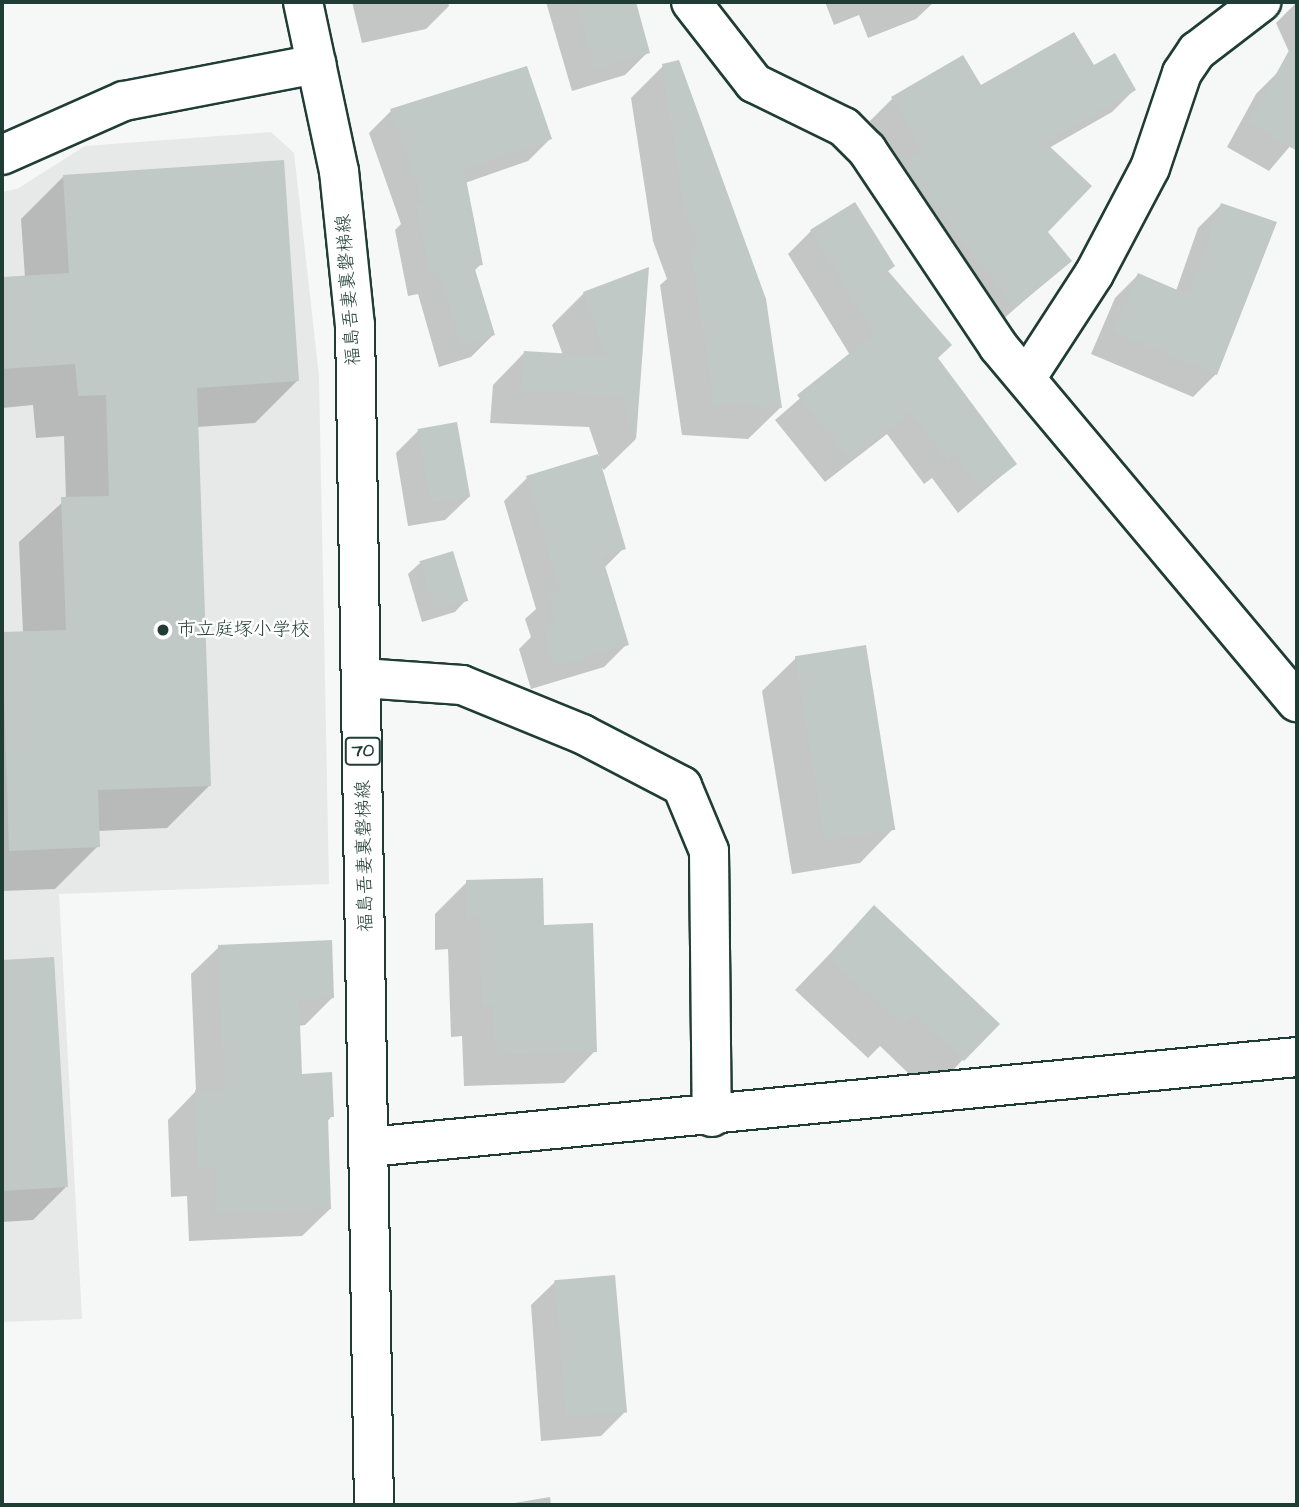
<!DOCTYPE html>
<meta charset="utf-8">
<style>
body{margin:0}
#map{position:relative;width:1299px;height:1507px;overflow:hidden;background:#f6f7f7;font-family:"Architects Daughter","Klee One",sans-serif}
div>[style]{position:absolute}
.built>*{inset:0;background:#e6e9e8}
.shadow>*{inset:0;background:#0003}
.building>*{inset:0;background:#c0c9c6;transform-origin:0 0}
.roads{filter:drop-shadow(2px 0 #1f3d34) drop-shadow(-2px 0 #1f3d34) drop-shadow(0 2px #1f3d34) drop-shadow(0 -2px #1f3d34)}
.minor>*{height:38px;margin:-19px;padding:0 19px;transform-origin:19px;border-radius:19px;background:#fff}
.major>*{height:38px;margin:-19px;padding:0 19px;transform-origin:19px;border-radius:19px;background:#fff}
.dots>*{width:19px;height:19px;translate:-50% -50%;box-sizing:border-box;border:4px solid #fff;border-radius:50%}
span{translate:-50% -50%;white-space:nowrap;text-align:center;line-height:1.15;-webkit-text-stroke:5px #fff;paint-order:stroke}
.shield-label span{padding:2px 5px;background:#fff;border:2px solid;border-radius:5px;-webkit-text-stroke-width:0}
.shield-label{font-size:18px;color:#1f3d34;font-weight:700}
.street-label{font-size:19px;color:#1f3d34}
.poi-label{font-size:19px;color:#1f3d34}
.left{translate:0 -50%;text-align:left}
.frame{position:absolute;inset:0;border:4px solid #1f3d34;pointer-events:none}
</style>
<div id="map">
<div class="built">
<i style="clip-path:polygon(271px 132px,294px 153px,319px 376px,329px 884px,59px 894px,82px 1319px,2px 1322px,2px 192px,17px 189px,85px 146px)"></i>
</div>
<div class="shadow">
<i style="clip-path:polygon(352px 2px,448px 2px,449px 6px,426px 29px,362px 43px)"></i>
<i style="clip-path:polygon(546px 2px,634px 2px,648px 52px,625px 75px,572px 91px)"></i>
<i style="clip-path:polygon(825px 2px,934px 2px,916px 19px,868px 38px,859px 15px,834px 25px)"></i>
<i style="clip-path:polygon(1297px 2px,1297px 50px,1290px 54px,1276px 23px)"></i>
<i style="clip-path:polygon(962px 57px,980px 88px,1093px 68px,1134px 90px,1112px 112px,1049px 148px,1046px 232px,1069px 261px,992px 329px,870px 121px,892px 99px)"></i>
<i style="clip-path:polygon(663px 66px,780px 408px,748px 439px,682px 435px,660px 285px,667px 279px,653px 241px,631px 98px)"></i>
<i style="clip-path:polygon(1279px 71px,1297px 81px,1297px 138px,1269px 171px,1227px 147px,1256px 94px)"></i>
<i style="clip-path:polygon(391px 111px,550px 139px,528px 161px,465px 183px,481px 264px,474px 271px,493px 335px,471px 357px,439px 367px,418px 294px,408px 296px,395px 230px,401px 224px,369px 133px)"></i>
<i style="clip-path:polygon(63px 177px,298px 380px,255px 423px,197px 427px,209px 786px,167px 828px,97px 831px,98px 846px,55px 889px,2px 891px,2px 634px,23px 633px,19px 542px,66px 499px,64px 436px,36px 438px,33px 405px,2px 408px,2px 279px,25px 277px,21px 219px)"></i>
<i style="clip-path:polygon(1221px 205px,1216px 374px,1193px 397px,1091px 354px,1115px 298px,1138px 275px,1176px 291px,1198px 228px)"></i>
<i style="clip-path:polygon(811px 231px,893px 266px,887px 272px,936px 358px,1015px 464px,958px 513px,932px 478px,924px 484px,887px 434px,825px 482px,775px 420px,850px 355px,788px 254px)"></i>
<i style="clip-path:polygon(647px 270px,635px 440px,604px 470px,599px 464px,624px 548px,604px 568px,627px 644px,604px 667px,531px 689px,519px 649px,531px 637px,525px 619px,536px 609px,504px 501px,527px 478px,599px 456px,589px 427px,490px 423px,493px 385px,524px 353px,563px 355px,552px 325px,584px 293px)"></i>
<i style="clip-path:polygon(419px 430px,469px 497px,445px 520px,408px 526px,396px 453px)"></i>
<i style="clip-path:polygon(420px 563px,466px 600px,455px 612px,422px 622px,408px 574px)"></i>
<i style="clip-path:polygon(796px 658px,893px 829px,860px 863px,792px 874px,762px 691px)"></i>
<i style="clip-path:polygon(467px 882px,543px 927px,595px 1051px,564px 1083px,464px 1086px,462px 1036px,451px 1037px,448px 949px,435px 950px,435px 914px)"></i>
<i style="clip-path:polygon(874px 908px,997px 1024px,930px 1094px,880px 1046px,868px 1058px,795px 990px)"></i>
<i style="clip-path:polygon(219px 947px,332px 998px,305px 1025px,298px 1026px,300px 1075px,332px 1116px,326px 1123px,330px 1209px,302px 1236px,189px 1241px,187px 1196px,171px 1197px,168px 1120px,196px 1091px,191px 974px)"></i>
<i style="clip-path:polygon(52px 958px,67px 1186px,33px 1220px,2px 1222px,2px 962px)"></i>
<i style="clip-path:polygon(555px 1282px,624px 1413px,601px 1436px,541px 1441px,531px 1305px)"></i>
<i style="clip-path:polygon(550px 1497px,551px 1505px,502px 1505px)"></i>
</div>
<div class="building">
<i style="clip-path:polygon(576px 2px,636px 2px,650px 53px,595px 69px)"></i>
<i style="clip-path:polygon(1074px 32px,1094px 65px,1115px 53px,1136px 90px,1045px 142px,1092px 186px,1048px 232px,1072px 261px,1015px 308px,907px 170px,910px 168px,906px 160px,922px 151px,891px 97px,963px 55px,981px 85px)"></i>
<i style="clip-path:polygon(1297px 36px,1297px 151px,1249px 123px)"></i>
<i style="clip-path:polygon(679px 60px,766px 299px,782px 408px,714px 404px,691px 252px,699px 249px,684px 209px,662px 64px)"></i>
<i style="clip-path:polygon(527px 66px,552px 139px,464px 169px,483px 265px,474px 266px,495px 335px,461px 346px,439px 273px,430px 275px,416px 206px,424px 205px,390px 109px)"></i>
<i style="clip-path:polygon(284px 160px,299px 381px,197px 388px,211px 786px,98px 790px,100px 847px,9px 851px,2px 632px,66px 630px,61px 497px,109px 496px,106px 395px,78px 396px,75px 364px,2px 369px,2px 277px,69px 273px,63px 175px)"></i>
<i style="clip-path:polygon(855px 202px,895px 266px,888px 271px,952px 345px,938px 358px,1017px 464px,982px 491px,956px 456px,948px 462px,911px 412px,849px 460px,797px 395px,874px 334px,810px 230px)"></i>
<i style="clip-path:polygon(1221px 203px,1277px 222px,1217px 375px,1113px 331px,1138px 273px,1189px 295px)"></i>
<i style="clip-path:polygon(649px 267px,636px 440px,620px 396px,521px 391px,524px 351px,606px 356px,583px 292px)"></i>
<i style="left:457px;top:422px;width:76px;height:40px;rotate:80deg"></i>
<i style="clip-path:polygon(598px 454px,626px 549px,602px 556px,629px 645px,554px 667px,542px 624px,555px 620px,548px 594px,560px 591px,526px 476px)"></i>
<i style="left:453px;top:551px;width:52px;height:35px;rotate:73deg"></i>
<i style="left:866px;top:645px;width:187px;height:72px;rotate:81deg"></i>
<i style="clip-path:polygon(543px 878px,544px 925px,593px 923px,597px 1052px,495px 1055px,493px 1005px,482px 1006px,479px 918px,466px 919px,466px 880px)"></i>
<i style="clip-path:polygon(874px 905px,1000px 1024px,964px 1061px,914px 1014px,902px 1026px,828px 956px)"></i>
<i style="clip-path:polygon(332px 940px,334px 998px,299px 1000px,302px 1074px,332px 1072px,334px 1117px,328px 1117px,331px 1209px,216px 1214px,215px 1169px,198px 1170px,195px 1090px,224px 1089px,218px 945px)"></i>
<i style="clip-path:polygon(54px 957px,68px 1187px,2px 1191px,2px 960px)"></i>
<i style="left:615px;top:1275px;width:138px;height:61px;rotate:85deg"></i>
</div>
<div class="roads">
<div class="minor">
<i style="left:691px;top:2px;width:103px;rotate:52.1deg"></i>
<i style="left:754px;top:83px;width:100px;rotate:26.1deg"></i>
<i style="left:844px;top:127px;width:33px;rotate:45deg"></i>
<i style="left:867px;top:150px;width:236px;rotate:56.2deg"></i>
<i style="left:998px;top:346px;width:465px;rotate:50deg"></i>
<i style="left:2px;top:155px;width:133px;rotate:-23.9deg"></i>
<i style="left:124px;top:101px;width:196px;rotate:-10.9deg"></i>
<i style="left:1027px;top:377px;width:123px;rotate:-57deg"></i>
<i style="left:1094px;top:274px;width:120px;rotate:-62.2deg"></i>
<i style="left:1150px;top:168px;width:100px;rotate:-71.4deg"></i>
<i style="left:1182px;top:73px;width:27px;rotate:-56deg"></i>
<i style="left:1197px;top:51px;width:81px;rotate:-37.4deg"></i>
<i style="left:362px;top:678px;width:100px;rotate:4deg"></i>
<i style="left:462px;top:685px;width:130px;rotate:22.2deg"></i>
<i style="left:582px;top:734px;width:113px;rotate:27.5deg"></i>
<i style="left:682px;top:786px;width:70px;rotate:67.4deg"></i>
<i style="left:709px;top:851px;width:266px;rotate:89.4deg"></i>
<i style="left:369px;top:1147px;width:932px;rotate:-5.54deg"></i>
</div>
<div class="major">
<i style="left:303px;top:2px;width:173px;rotate:78deg"></i>
<i style="left:339px;top:171px;width:155px;rotate:84.1deg"></i>
<i style="left:355px;top:325px;width:1180px;rotate:89.08deg"></i>
</div>
</div>
<div class="dots">
<i style="left:163px;top:630px;background:#1f3d34"></i>
</div>
<div class="shield-label">
<span style="left:363px;top:751px">70</span>
</div>
<div class="street-label">
<span style="left:349px;top:290px;rotate:-94deg">福島吾妻裏磐梯線</span>
<span style="left:365px;top:856px;rotate:-91deg">福島吾妻裏磐梯線</span>
</div>
<div class="poi-label">
<span class="left" style="left:177px;top:630px">市立庭塚小学校</span>
</div>
<div class="frame"></div>
</div>
